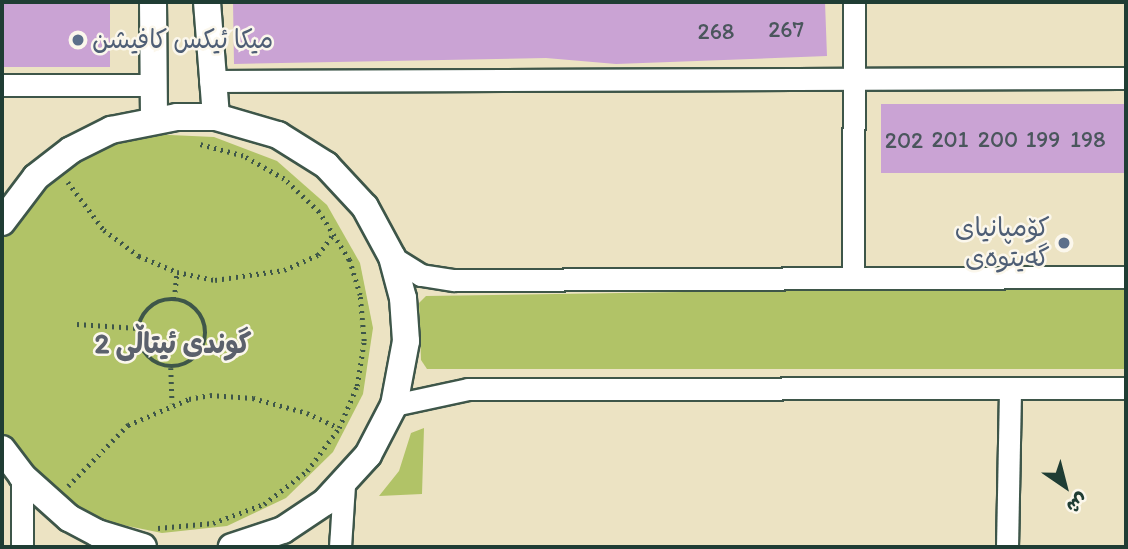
<!DOCTYPE html>
<meta charset="utf-8">
<style>
body{margin:0}
#map{position:relative;width:1128px;height:549px;overflow:hidden;background:#ece3c3;font-family:Itim,"Playpen Sans Arabic",sans-serif}
div>[style]{position:absolute}
.green>*{inset:0;background:#b1c367}
.building>*{inset:0;background:#caa3d4;transform-origin:0 0}
.path>*{height:4.5px;margin-top:-2.25px;transform-origin:0;background:repeating-linear-gradient(90deg,#3e5649 0 2px,transparent 0 7px)}
.path>.ring{margin:-2.25px;padding:0;box-sizing:content-box;background:none;border:4.5px solid #3e5649;border-radius:50%}
.roads{filter:drop-shadow(2px 0 #3e5649) drop-shadow(-2px 0 #3e5649) drop-shadow(0 2px #3e5649) drop-shadow(0 -2px #3e5649)}
.minor>*{height:21px;margin:-10.5px;padding:0 10.5px;transform-origin:10.5px;border-radius:10.5px;background:#fff}
.tertiary>*{height:26px;margin:-13px;padding:0 13px;transform-origin:13px;border-radius:13px;background:#fff}
.dots>*{width:19px;height:19px;translate:-50% -50%;box-sizing:border-box;border:4px solid #fbf7ec;border-radius:50%}
span{translate:-50% -50%;white-space:nowrap;text-align:center;line-height:1.15;-webkit-text-stroke:5px #fbf7ec;paint-order:stroke}
.number-label{font-size:23px;color:#4a565c}
.number-label span{-webkit-text-stroke-width:0}
.service-label{font-size:26px;color:#4e5e75}
.left{translate:0 -50%;text-align:left}
.right{translate:-100% -50%;text-align:right}
.neighbourhood-label{font-size:28px;color:#5b616c;font-weight:700}
.frame{position:absolute;inset:0;border:4px solid #1f3d34;pointer-events:none}
.north{position:absolute;left:1030px;top:451px;width:70px;height:70px;-webkit-text-stroke:5px #fbf7ec;paint-order:stroke;rotate:145deg;font-size:19px;font-weight:700;line-height:28px;text-align:center;color:#1f3d34}
.north::after{content:'';display:block;margin:auto;width:24px;height:32px;background:#1f3d34;clip-path:polygon(50% 0,100% 100%,50% 72%,0 100%)}
</style>
<div id="map">
<div class="green">
<i style="clip-path:polygon(148px 134px,214px 137px,277px 161px,327px 205px,360px 263px,373px 328px,363px 394px,333px 452px,286px 498px,227px 526px,162px 533px,98px 520px,42px 487px,2px 439px,2px 232px,30px 192px,84px 153px)"></i>
<i style="clip-path:polygon(817px 290px,1126px 290px,1126px 369px,427px 369px,421px 360px,419px 303px,426px 296px)"></i>
<i style="clip-path:polygon(424px 428px,422px 494px,379px 496px,399px 471px,411px 433px)"></i>
</div>
<div class="building">
<i style="left:2px;top:2px;width:108px;height:65px"></i>
<i style="clip-path:polygon(233px 2px,825px 2px,827px 56px,616px 64px,546px 58px,234px 64px)"></i>
<i style="left:1126px;top:104px;width:69px;height:245px;rotate:90deg"></i>
</div>
<div class="path">
<i style="left:68px;top:182px;width:60px;rotate:53.1deg"></i>
<i style="left:104px;top:230px;width:44px;rotate:36.6deg"></i>
<i style="left:139px;top:256px;width:41px;rotate:22.8deg"></i>
<i style="left:177px;top:272px;width:39px;rotate:12deg"></i>
<i style="left:215px;top:280px;width:70px;rotate:-8.2deg"></i>
<i style="left:284px;top:270px;width:37px;rotate:-24deg"></i>
<i style="left:318px;top:255px;width:26px;rotate:-54deg"></i>
<i class="ring" style="left:138px;top:299px;width:63.5px;height:63.5px"></i>
<i style="left:174px;top:299px;width:27px;rotate:-84deg"></i>
<i style="left:77px;top:324px;width:61px;rotate:3.8deg"></i>
<i style="left:171px;top:368px;width:35px;rotate:88deg"></i>
<i style="left:68px;top:486px;width:86px;rotate:-45.5deg"></i>
<i style="left:128px;top:425px;width:66px;rotate:-23.1deg"></i>
<i style="left:189px;top:399px;width:21px;rotate:-11deg"></i>
<i style="left:210px;top:395px;width:43px;rotate:4deg"></i>
<i style="left:253px;top:398px;width:56px;rotate:15.5deg"></i>
<i style="left:307px;top:413px;width:35px;rotate:25deg"></i>
<i style="left:158px;top:528px;width:55px;rotate:-5.2deg"></i>
<i style="left:213px;top:523px;width:54px;rotate:-20.4deg"></i>
<i style="left:264px;top:504px;width:54px;rotate:-37.5deg"></i>
<i style="left:307px;top:471px;width:54px;rotate:-53.3deg"></i>
<i style="left:339px;top:428px;width:46px;rotate:-66.8deg"></i>
<i style="left:357px;top:386px;width:46px;rotate:-81.2deg"></i>
<i style="left:364px;top:341px;width:46px;rotate:-95deg"></i>
<i style="left:360px;top:295px;width:37px;rotate:-107deg"></i>
<i style="left:349px;top:260px;width:57px;rotate:-122deg"></i>
<i style="left:319px;top:212px;width:48px;rotate:-136.7deg"></i>
<i style="left:284px;top:179px;width:47px;rotate:-150.7deg"></i>
<i style="left:243px;top:156px;width:47px;rotate:-165.1deg"></i>
</div>
<div class="roads">
<div class="minor">
<i style="left:210px;top:81px;width:916px;rotate:-0.19deg"></i>
<i style="left:2px;top:85px;width:150px"></i>
<i style="left:392px;top:257px;width:34px;rotate:32deg"></i>
<i style="left:421px;top:275px;width:33px;rotate:9deg"></i>
<i style="left:454px;top:280px;width:672px;rotate:-0.26deg"></i>
<i style="left:853px;top:278px;width:276px;rotate:-89.8deg"></i>
<i style="left:394px;top:405px;width:76px;rotate:-12.2deg"></i>
<i style="left:468px;top:389px;width:658px;rotate:-0.09deg"></i>
<i style="left:22px;top:476px;width:71px;rotate:90deg"></i>
<i style="left:340px;top:547px;width:62px;rotate:-86.3deg"></i>
<i style="left:1007px;top:547px;width:158px;rotate:-88.9deg"></i>
</div>
<div class="tertiary">
<i style="left:153px;top:2px;width:117px;rotate:89.5deg"></i>
<i style="left:207px;top:2px;width:115px;rotate:85.5deg"></i>
<i style="left:2px;top:222px;width:56px;rotate:-52.9deg"></i>
<i style="left:36px;top:177px;width:44px;rotate:-37.6deg"></i>
<i style="left:71px;top:150px;width:45px;rotate:-26.6deg"></i>
<i style="left:111px;top:130px;width:67px;rotate:-11.1deg"></i>
<i style="left:177px;top:117px;width:39px"></i>
<i style="left:216px;top:117px;width:65px;rotate:16.2deg"></i>
<i style="left:278px;top:135px;width:57px;rotate:32deg"></i>
<i style="left:326px;top:165px;width:57px;rotate:47.1deg"></i>
<i style="left:365px;top:207px;width:57px;rotate:61.6deg"></i>
<i style="left:392px;top:257px;width:42px;rotate:75deg"></i>
<i style="left:403px;top:298px;width:43px;rotate:86deg"></i>
<i style="left:406px;top:341px;width:65px;rotate:100.6deg"></i>
<i style="left:394px;top:405px;width:56px;rotate:117.5deg"></i>
<i style="left:368px;top:455px;width:64px;rotate:132.5deg"></i>
<i style="left:325px;top:502px;width:50px;rotate:146.3deg"></i>
<i style="left:283px;top:530px;width:54px;rotate:161.6deg"></i>
<i style="left:2px;top:449px;width:34px;rotate:53deg"></i>
<i style="left:22px;top:476px;width:63px;rotate:41.8deg"></i>
<i style="left:69px;top:518px;width:32px;rotate:28deg"></i>
<i style="left:97px;top:533px;width:48px;rotate:16.9deg"></i>
</div>
</div>
<div class="dots">
<i style="left:78px;top:40px;background:#5c6f8a"></i>
<i style="left:1064px;top:243px;background:#5c6f8a"></i>
</div>
<div class="number-label">
<span style="left:786px;top:29px">267</span>
<span style="left:716px;top:31px">268</span>
<span style="left:950px;top:139px">201</span>
<span style="left:998px;top:139px">200</span>
<span style="left:1043px;top:139px">199</span>
<span style="left:1088px;top:139px">198</span>
<span style="left:904px;top:140px">202</span>
</div>
<div class="service-label">
<span class="left" style="left:92px;top:40px">میکا ئیکس کافیشن</span>
<span class="right" style="left:1050px;top:243px">کۆمپانیای<br>گەیتوەی</span>
</div>
<div class="neighbourhood-label">
<span style="left:173px;top:343px">گوندی ئیتاڵی 2</span>
</div>
<div class="frame"></div>
<div class="north">ش</div>
</div>
